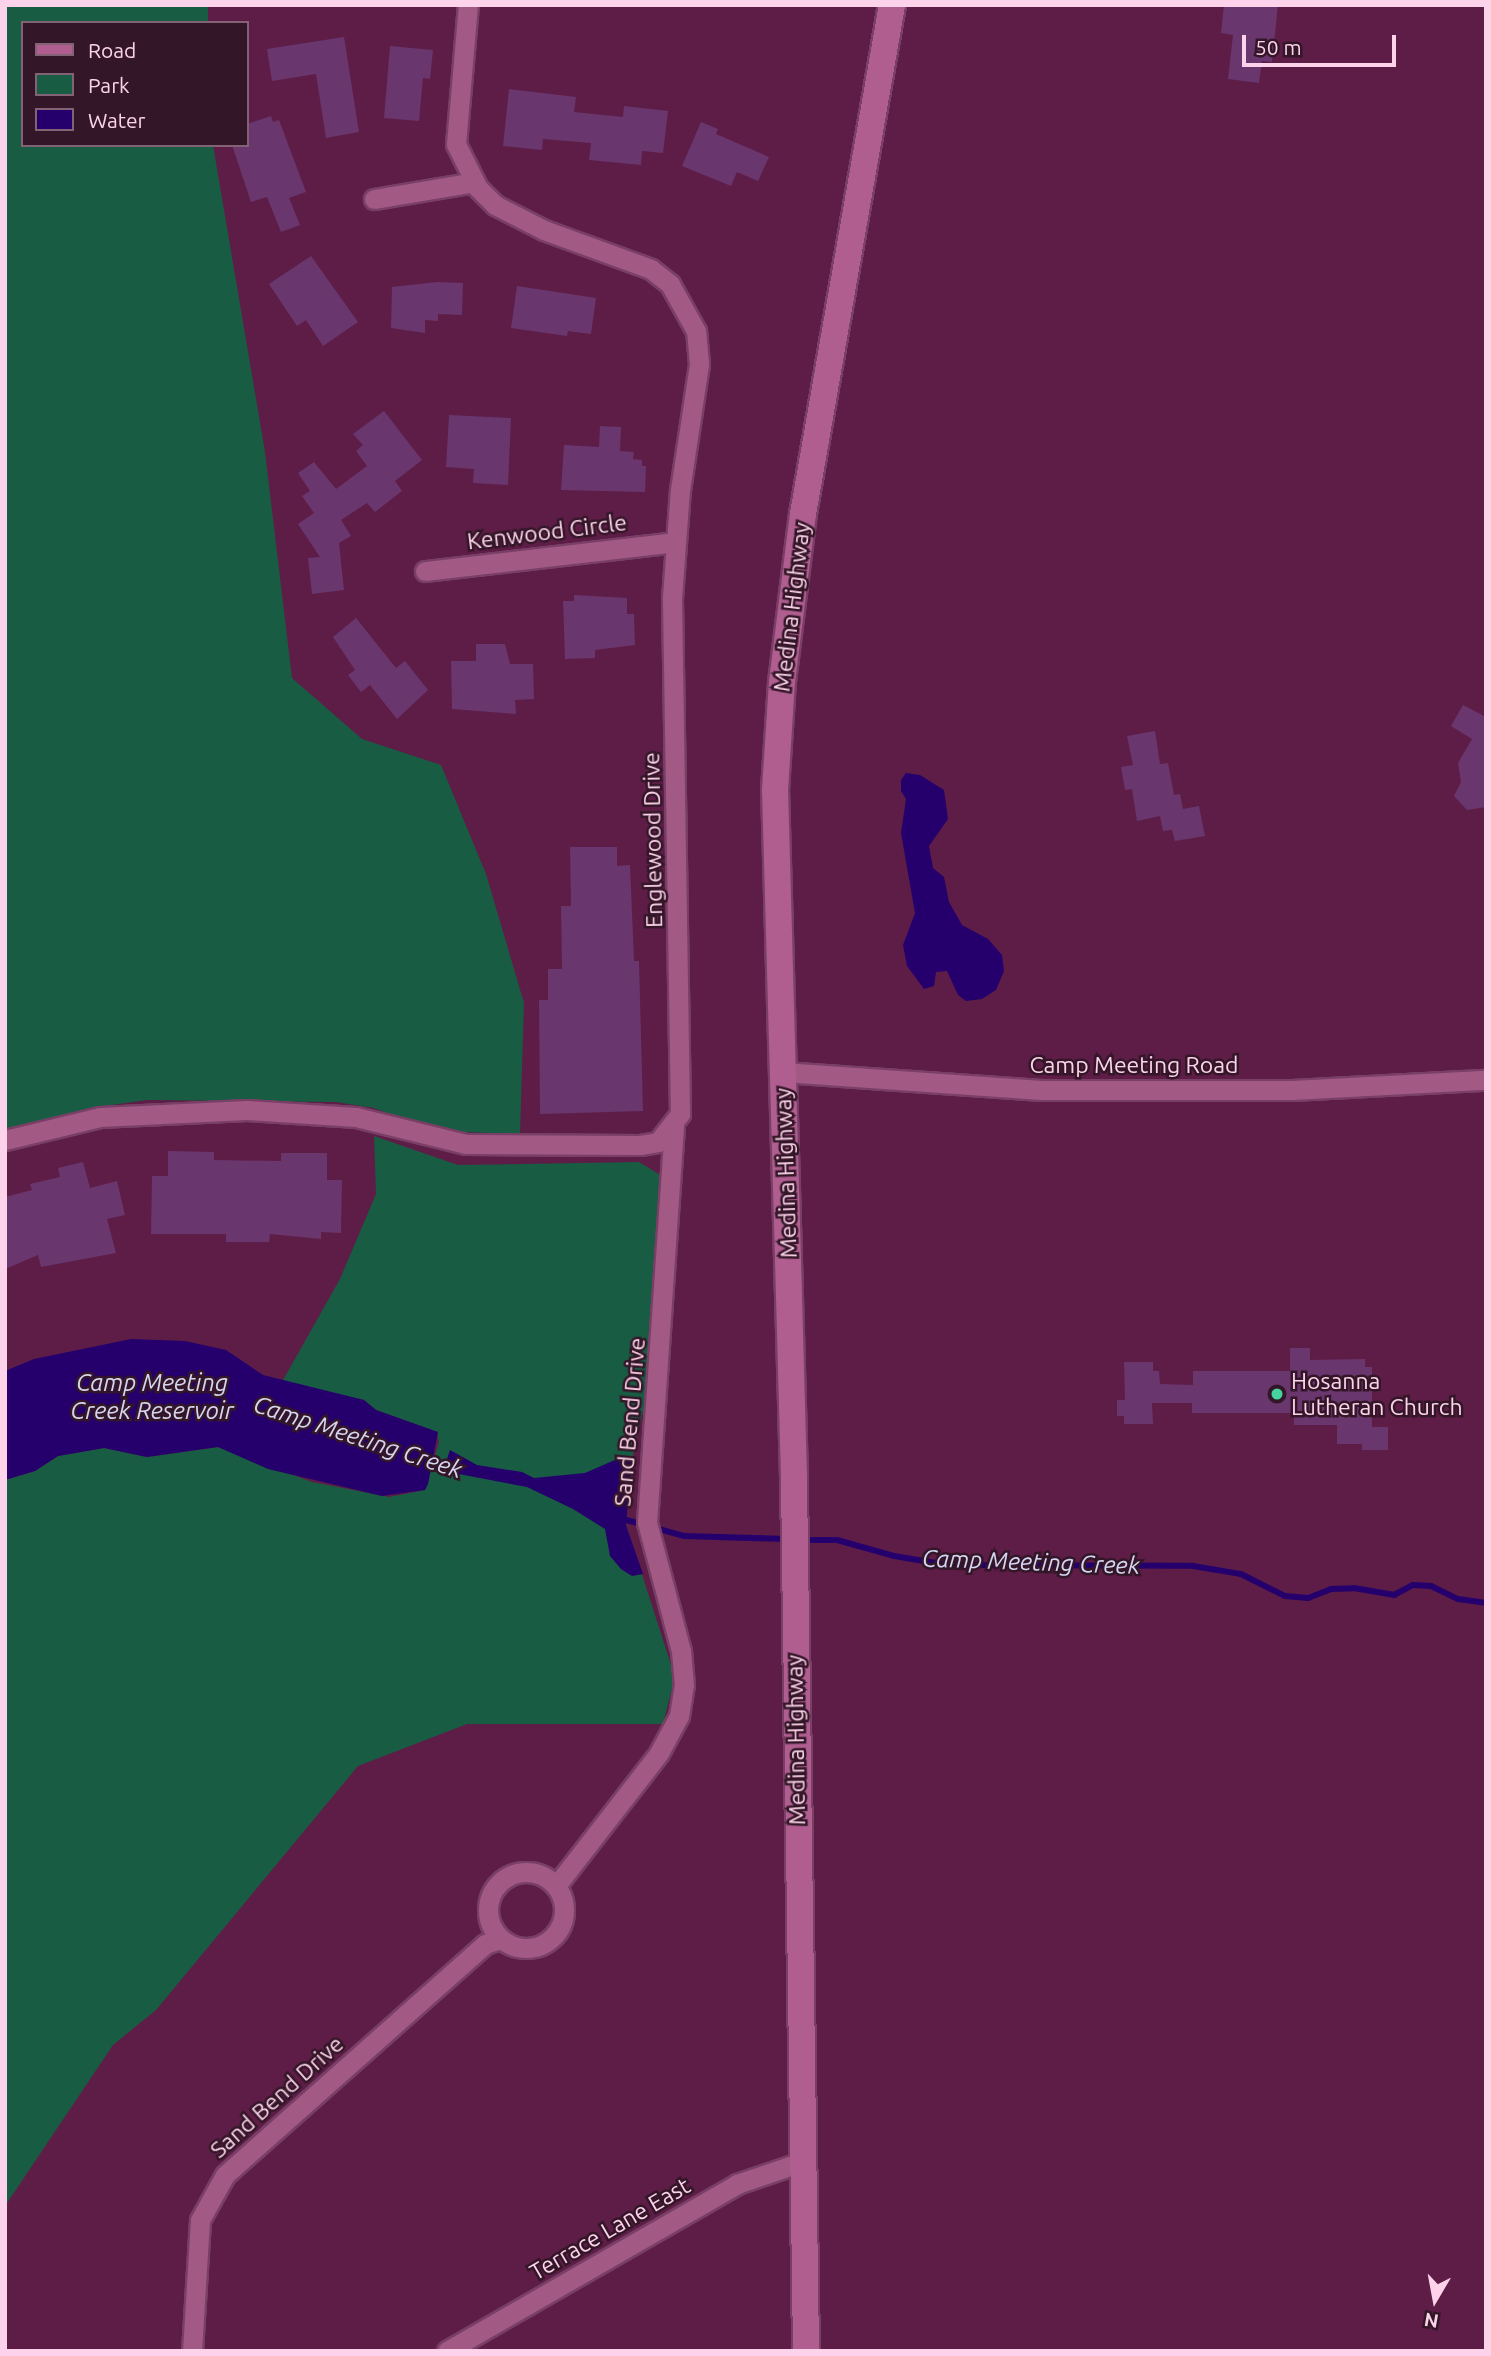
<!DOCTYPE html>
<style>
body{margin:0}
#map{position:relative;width:1491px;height:2356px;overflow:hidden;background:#5e1d47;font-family:Ubuntu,sans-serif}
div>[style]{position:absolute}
.green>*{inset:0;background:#185c43}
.water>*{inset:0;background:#25006d}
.stream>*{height:6px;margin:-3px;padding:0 3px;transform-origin:3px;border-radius:3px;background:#25006d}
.building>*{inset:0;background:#6a366e}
.roads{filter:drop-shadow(2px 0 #793f66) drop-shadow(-2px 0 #793f66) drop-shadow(0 2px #793f66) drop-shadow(0 -2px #793f66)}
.street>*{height:19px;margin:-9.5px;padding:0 9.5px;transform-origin:9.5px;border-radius:9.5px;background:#a25a85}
.street>.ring{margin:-9.5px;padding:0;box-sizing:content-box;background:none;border:19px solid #a25a85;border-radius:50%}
.secondary>*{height:26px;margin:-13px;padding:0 13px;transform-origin:13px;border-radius:13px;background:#b05d90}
.dots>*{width:19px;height:19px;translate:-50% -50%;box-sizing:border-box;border:4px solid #331627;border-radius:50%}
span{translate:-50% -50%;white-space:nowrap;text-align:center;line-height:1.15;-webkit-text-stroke:5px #331627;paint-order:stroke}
.street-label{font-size:23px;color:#fcd3ea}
.poi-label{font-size:23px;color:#fcd3ea}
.left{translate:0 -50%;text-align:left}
.water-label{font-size:24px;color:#d4d5f0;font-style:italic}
.frame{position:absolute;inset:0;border:7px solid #fcd3ea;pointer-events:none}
.legend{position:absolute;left:21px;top:21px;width:228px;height:126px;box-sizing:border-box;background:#331627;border:2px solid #836275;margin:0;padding:9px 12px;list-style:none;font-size:21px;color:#fcd3ea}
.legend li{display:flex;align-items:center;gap:14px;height:35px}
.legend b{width:35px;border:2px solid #836275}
.north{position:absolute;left:1400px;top:2265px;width:70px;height:70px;-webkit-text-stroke:5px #331627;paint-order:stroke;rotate:190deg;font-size:19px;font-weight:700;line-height:28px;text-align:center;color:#fcd3ea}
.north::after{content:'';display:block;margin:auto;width:24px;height:32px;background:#fcd3ea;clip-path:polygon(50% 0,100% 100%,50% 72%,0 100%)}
.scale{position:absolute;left:1242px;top:35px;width:154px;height:32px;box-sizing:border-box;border:4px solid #fcd3ea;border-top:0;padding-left:9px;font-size:21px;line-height:24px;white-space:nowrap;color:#fcd3ea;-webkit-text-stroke:5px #331627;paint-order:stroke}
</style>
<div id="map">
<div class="green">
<i style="clip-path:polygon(5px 5px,208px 5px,208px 23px,23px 23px,23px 145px,213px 145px,265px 452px,292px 678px,362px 739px,441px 765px,486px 874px,524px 1003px,520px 1134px,435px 1131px,374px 1108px,336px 1102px,147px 1100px,98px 1107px,5px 1132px)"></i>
<i style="clip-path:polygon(374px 1136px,458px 1165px,639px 1162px,662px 1176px,649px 1385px,627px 1481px,626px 1525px,675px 1677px,663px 1724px,467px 1724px,358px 1766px,156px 2010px,113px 2045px,5px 2206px,5px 1480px,35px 1471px,58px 1456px,104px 1448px,147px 1457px,218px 1447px,312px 1482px,389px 1497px,425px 1490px,439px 1442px,437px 1432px,376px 1410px,364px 1400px,282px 1382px,340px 1279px,376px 1194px)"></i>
</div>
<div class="water">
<i style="clip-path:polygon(906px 773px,920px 775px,944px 790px,948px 819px,929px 846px,933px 868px,944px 877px,949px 902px,962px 925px,988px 939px,1002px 955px,1004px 971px,996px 990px,982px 999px,966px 1001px,958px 995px,947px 971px,936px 972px,934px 986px,924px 989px,907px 966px,903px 945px,915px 913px,901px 833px,906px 799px,901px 791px,901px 780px)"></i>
<i style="clip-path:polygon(131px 1339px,185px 1341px,226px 1350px,263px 1375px,364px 1400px,376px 1410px,438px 1432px,428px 1484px,425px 1490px,382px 1496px,268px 1469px,218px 1447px,147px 1457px,104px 1448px,58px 1456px,35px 1471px,5px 1480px,5px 1371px,34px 1359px)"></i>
<i style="clip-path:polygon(450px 1450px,477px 1465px,522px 1472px,534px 1478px,585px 1473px,624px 1456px,632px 1457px,626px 1525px,643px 1574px,632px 1576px,621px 1569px,610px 1556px,605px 1529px,573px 1509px,527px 1487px,443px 1471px)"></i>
</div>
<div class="stream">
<i style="left:426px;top:1463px;width:27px;rotate:17deg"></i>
<i style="left:619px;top:1518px;width:67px;rotate:15.5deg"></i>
<i style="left:684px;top:1536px;width:103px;rotate:1.7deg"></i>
<i style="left:802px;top:1540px;width:35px"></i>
<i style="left:837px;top:1540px;width:59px;rotate:15.7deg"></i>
<i style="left:894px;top:1556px;width:55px;rotate:9.5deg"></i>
<i style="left:948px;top:1565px;width:245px;rotate:0.2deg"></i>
<i style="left:1193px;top:1566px;width:49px;rotate:9.5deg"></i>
<i style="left:1241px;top:1574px;width:49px;rotate:26.6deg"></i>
<i style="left:1285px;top:1596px;width:23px;rotate:5deg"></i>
<i style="left:1308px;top:1598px;width:25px;rotate:-21deg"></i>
<i style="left:1331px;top:1589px;width:23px;rotate:-2deg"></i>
<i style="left:1354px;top:1588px;width:41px;rotate:9.9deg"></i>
<i style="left:1394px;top:1595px;width:21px;rotate:-28deg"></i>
<i style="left:1413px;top:1585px;width:18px;rotate:3deg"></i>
<i style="left:1431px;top:1586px;width:30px;rotate:26deg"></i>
<i style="left:1458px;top:1599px;width:28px;rotate:8deg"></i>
</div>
<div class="building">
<i style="clip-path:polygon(1224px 5px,1278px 5px,1272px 62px,1262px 61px,1259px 83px,1228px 79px,1233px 35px,1221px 33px)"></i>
<i style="clip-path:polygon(344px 37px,359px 132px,326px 138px,316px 74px,272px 81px,267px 49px)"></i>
<i style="clip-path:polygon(390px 46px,433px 50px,430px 79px,423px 78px,419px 121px,384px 118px)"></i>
<i style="clip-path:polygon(509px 89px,576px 97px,574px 112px,623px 117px,624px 106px,668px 111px,663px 153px,642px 151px,641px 165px,589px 160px,591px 143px,543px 139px,542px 150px,503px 146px)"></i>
<i style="clip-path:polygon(271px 116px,273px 122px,279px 120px,306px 192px,289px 198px,300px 225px,281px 232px,267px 197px,251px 202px,232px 145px,247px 145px,247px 124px)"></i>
<i style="clip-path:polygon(701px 122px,718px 129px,716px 134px,769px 157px,758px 181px,737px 172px,731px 186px,682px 166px)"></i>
<i style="clip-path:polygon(311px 256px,358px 322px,323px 346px,306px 320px,297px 326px,269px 284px)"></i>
<i style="clip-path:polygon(437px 282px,463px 283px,462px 315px,438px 314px,438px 321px,425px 320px,425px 333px,391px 328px,392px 287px)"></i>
<i style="clip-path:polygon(517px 286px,596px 298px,591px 334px,568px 331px,567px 336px,511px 328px)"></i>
<i style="clip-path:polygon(384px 411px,422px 460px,395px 481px,402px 491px,375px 512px,367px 503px,341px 520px,351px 536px,339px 543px,344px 590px,312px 594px,308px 558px,320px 557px,298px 524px,314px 513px,302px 496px,310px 491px,298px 473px,314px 462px,336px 489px,367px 466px,356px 451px,363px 445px,353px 434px)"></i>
<i style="clip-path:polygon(449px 415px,511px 418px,508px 485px,473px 483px,474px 469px,446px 467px)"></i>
<i style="clip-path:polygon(600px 426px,621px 427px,620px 451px,634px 452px,633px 459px,642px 460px,642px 466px,646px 466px,645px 492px,561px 490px,564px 445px,599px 447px)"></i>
<i style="clip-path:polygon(574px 595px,627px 598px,627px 614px,634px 614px,635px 645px,595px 650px,595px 658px,565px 659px,563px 601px,574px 601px)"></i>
<i style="clip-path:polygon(356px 618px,396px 668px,405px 661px,428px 690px,397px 719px,370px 685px,361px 692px,348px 675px,355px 670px,333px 637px)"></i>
<i style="clip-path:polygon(476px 644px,505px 644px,510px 664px,533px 664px,534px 699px,515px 700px,516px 714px,452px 709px,451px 661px,476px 661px)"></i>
<i style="clip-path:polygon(1463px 705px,1486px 717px,1486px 807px,1467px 810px,1454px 796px,1461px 782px,1458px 763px,1472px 739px,1451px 726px)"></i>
<i style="clip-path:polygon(1155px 731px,1160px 764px,1168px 763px,1174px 795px,1180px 794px,1183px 809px,1199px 806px,1205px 836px,1175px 841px,1172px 830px,1163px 831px,1160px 816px,1137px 821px,1132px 789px,1125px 790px,1121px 767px,1133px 765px,1127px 736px)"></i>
<i style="clip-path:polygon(570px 847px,617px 847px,617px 866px,630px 865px,634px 961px,639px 961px,643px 1111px,540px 1114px,539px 1000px,548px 1000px,548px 969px,562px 969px,561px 906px,571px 906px)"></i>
<i style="clip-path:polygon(168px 1151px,214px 1152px,214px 1160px,281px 1161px,281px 1153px,327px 1153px,327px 1180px,342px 1180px,341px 1233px,321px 1232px,321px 1239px,270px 1234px,269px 1242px,226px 1242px,226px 1234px,151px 1234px,152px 1176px,168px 1176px)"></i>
<i style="clip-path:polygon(83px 1162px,90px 1188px,117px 1181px,125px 1215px,107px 1219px,116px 1253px,41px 1267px,38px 1255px,5px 1269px,5px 1197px,32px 1190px,30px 1184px,60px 1177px,58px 1168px)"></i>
<i style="clip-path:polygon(1290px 1348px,1310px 1348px,1310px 1360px,1365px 1359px,1365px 1367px,1372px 1367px,1372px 1427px,1388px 1427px,1388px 1450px,1362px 1450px,1362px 1444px,1337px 1444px,1337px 1425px,1294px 1425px,1294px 1413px,1192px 1413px,1192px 1403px,1152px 1403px,1153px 1424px,1124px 1424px,1124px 1416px,1117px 1416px,1117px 1400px,1125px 1400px,1124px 1362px,1153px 1362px,1153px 1371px,1159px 1371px,1160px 1384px,1193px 1385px,1193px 1371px,1290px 1371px)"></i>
</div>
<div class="roads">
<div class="street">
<i style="left:374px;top:199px;width:101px;rotate:-9.6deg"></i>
<i style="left:425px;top:571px;width:252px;rotate:-6.6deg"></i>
<i style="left:783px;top:1072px;width:259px;rotate:4deg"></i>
<i style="left:1041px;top:1090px;width:251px"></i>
<i style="left:1292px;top:1090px;width:194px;rotate:-3deg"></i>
<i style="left:5px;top:1140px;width:98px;rotate:-13.6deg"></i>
<i style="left:100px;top:1117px;width:147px;rotate:-2.7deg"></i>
<i style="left:247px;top:1110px;width:109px;rotate:3.7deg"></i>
<i style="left:356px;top:1117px;width:113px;rotate:13.8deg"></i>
<i style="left:466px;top:1144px;width:174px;rotate:0.3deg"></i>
<i style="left:640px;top:1145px;width:18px;rotate:-9deg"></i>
<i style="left:658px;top:1142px;width:36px;rotate:-52deg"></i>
<i style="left:680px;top:1114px;width:516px;rotate:-90.89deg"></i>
<i style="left:672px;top:598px;width:108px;rotate:-85.8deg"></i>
<i style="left:680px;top:490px;width:127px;rotate:-81.4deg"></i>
<i style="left:699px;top:364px;width:33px;rotate:-95deg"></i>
<i style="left:696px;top:331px;width:54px;rotate:-119deg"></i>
<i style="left:670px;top:284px;width:24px;rotate:-142deg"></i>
<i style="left:651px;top:269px;width:114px;rotate:-160deg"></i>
<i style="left:544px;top:230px;width:55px;rotate:-153deg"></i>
<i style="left:495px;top:205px;width:24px;rotate:-135deg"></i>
<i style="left:478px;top:188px;width:49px;rotate:-116.6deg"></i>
<i style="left:456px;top:144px;width:140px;rotate:-85.1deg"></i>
<i class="ring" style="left:488px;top:1872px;width:57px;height:57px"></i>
<i style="left:556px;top:1886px;width:168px;rotate:-52.2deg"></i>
<i style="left:659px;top:1753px;width:42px;rotate:-61.6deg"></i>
<i style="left:679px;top:1716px;width:31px;rotate:-81deg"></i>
<i style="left:684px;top:1685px;width:34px;rotate:-95deg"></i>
<i style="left:681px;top:1651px;width:133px;rotate:-104.8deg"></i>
<i style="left:647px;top:1522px;width:397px;rotate:-86.1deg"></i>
<i style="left:192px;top:2351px;width:131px;rotate:-86.5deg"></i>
<i style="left:200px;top:2220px;width:51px;rotate:-60.9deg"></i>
<i style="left:225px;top:2175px;width:348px;rotate:-41.6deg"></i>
<i style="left:485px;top:1944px;width:16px;rotate:-18deg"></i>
<i style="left:447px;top:2351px;width:335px;rotate:-29.9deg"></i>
<i style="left:737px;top:2184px;width:69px;rotate:-18.7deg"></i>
</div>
<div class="secondary">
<i style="left:806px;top:2351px;width:874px;rotate:-90.79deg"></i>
<i style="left:794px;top:1477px;width:687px;rotate:-91.58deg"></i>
<i style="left:775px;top:790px;width:108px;rotate:-86.3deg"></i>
<i style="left:782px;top:682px;width:169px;rotate:-82.9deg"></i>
<i style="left:803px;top:514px;width:517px;rotate:-80.08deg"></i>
</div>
</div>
<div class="dots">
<i style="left:1277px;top:1394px;background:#45d49f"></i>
</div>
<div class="street-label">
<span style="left:547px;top:532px;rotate:-7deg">Kenwood Circle</span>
<span style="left:792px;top:607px;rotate:-83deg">Medina Highway</span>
<span style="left:653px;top:840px;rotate:-91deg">Englewood Drive</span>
<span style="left:1134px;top:1065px">Camp Meeting Road</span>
<span style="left:786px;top:1173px;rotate:-92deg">Medina Highway</span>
<span style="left:630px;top:1422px;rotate:-85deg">Sand Bend Drive</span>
<span style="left:796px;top:1740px;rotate:-91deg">Medina Highway</span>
<span style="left:277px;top:2097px;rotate:-42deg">Sand Bend Drive</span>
<span style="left:610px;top:2229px;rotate:-30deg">Terrace Lane East</span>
</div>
<div class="poi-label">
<span class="left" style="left:1291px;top:1394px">Hosanna<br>Lutheran Church</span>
</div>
<div class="water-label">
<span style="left:152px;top:1397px">Camp Meeting<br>Creek Reservoir</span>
<span style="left:358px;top:1437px;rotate:18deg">Camp Meeting Creek</span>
<span style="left:1031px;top:1562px;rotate:2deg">Camp Meeting Creek</span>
</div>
<div class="frame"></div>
<ul class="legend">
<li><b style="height:9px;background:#b05d90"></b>Road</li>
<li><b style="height:19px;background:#185c43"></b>Park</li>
<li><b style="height:19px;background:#25006d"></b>Water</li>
</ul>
<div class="north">N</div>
<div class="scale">50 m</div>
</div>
